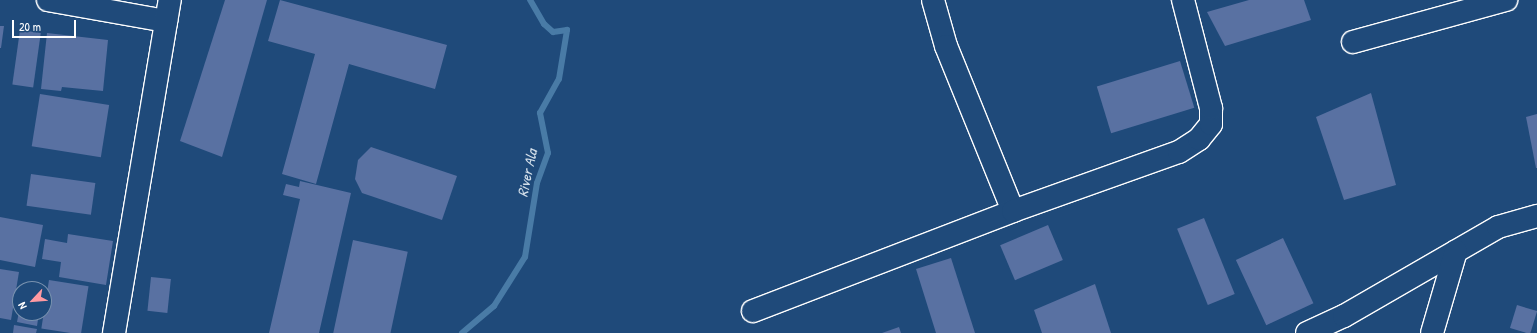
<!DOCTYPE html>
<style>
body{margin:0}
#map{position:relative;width:1537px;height:333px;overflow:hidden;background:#1f4a7a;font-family:"Patrick Hand",sans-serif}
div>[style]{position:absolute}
.stream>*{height:6px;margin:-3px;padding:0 3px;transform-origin:3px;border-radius:3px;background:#497ba6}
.building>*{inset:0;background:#5971a2;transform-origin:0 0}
.roads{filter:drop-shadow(1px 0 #fff) drop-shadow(-1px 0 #fff) drop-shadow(0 1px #fff) drop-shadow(0 -1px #fff)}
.street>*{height:22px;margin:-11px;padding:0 11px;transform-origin:11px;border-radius:11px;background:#1f4a7a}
span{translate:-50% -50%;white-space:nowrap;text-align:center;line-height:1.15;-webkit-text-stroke:3.5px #1f4a7a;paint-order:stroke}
.water-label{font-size:15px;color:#d2dee9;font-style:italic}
.north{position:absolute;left:12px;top:281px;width:40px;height:40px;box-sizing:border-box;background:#1f4a7a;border:1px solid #7992af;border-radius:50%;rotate:244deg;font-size:11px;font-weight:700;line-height:16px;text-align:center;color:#fff}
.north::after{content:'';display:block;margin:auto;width:14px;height:18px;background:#ff9aa2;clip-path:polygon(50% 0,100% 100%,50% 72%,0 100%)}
.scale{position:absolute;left:12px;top:20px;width:64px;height:18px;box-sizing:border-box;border:2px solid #fff;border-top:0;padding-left:5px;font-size:12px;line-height:14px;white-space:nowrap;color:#fff;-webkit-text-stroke:3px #1f4a7a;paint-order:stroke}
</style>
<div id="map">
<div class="stream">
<i style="left:462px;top:333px;width:42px;rotate:-40.2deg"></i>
<i style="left:494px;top:306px;width:58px;rotate:-57.7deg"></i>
<i style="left:525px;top:257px;width:75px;rotate:-80.8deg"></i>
<i style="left:537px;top:183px;width:32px;rotate:-70deg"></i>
<i style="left:548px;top:153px;width:41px;rotate:-101.3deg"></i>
<i style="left:540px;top:113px;width:39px;rotate:-61deg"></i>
<i style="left:559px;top:79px;width:50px;rotate:-80.7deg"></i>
<i style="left:567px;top:30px;width:14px;rotate:172deg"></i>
<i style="left:553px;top:32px;width:12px;rotate:-138deg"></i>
<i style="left:544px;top:24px;width:28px;rotate:-120deg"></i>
</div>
<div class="building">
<i style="clip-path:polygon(225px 0,267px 0,222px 157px,180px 141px)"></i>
<i style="clip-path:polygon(280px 0,447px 45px,435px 89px,349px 64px,316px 184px,282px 174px,315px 54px,268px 41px)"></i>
<i style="clip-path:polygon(1249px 0,1304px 0,1311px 20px,1225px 46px,1207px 12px)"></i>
<i style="clip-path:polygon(0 26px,4px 26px,1px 48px,0 48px)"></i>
<i style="left:20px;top:30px;width:21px;height:55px;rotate:8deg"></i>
<i style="clip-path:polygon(47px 33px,108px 40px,103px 91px,62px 87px,61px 91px,41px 89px)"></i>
<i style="left:1180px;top:61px;width:49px;height:87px;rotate:73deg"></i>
<i style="clip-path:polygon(1371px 93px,1396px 185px,1344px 200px,1316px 117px)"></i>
<i style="left:40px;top:94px;width:70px;height:53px;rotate:9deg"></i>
<i style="clip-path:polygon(1537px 114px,1537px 168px,1536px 168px,1526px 117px)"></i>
<i style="clip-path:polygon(371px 147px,457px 176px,442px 220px,362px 193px,355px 179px,358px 160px)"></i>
<i style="left:31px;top:174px;width:65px;height:32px;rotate:8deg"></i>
<i style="clip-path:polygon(300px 181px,351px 193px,319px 333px,269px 333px,300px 199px,283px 195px,286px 184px,299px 187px)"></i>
<i style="clip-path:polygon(0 217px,43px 225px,35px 267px,0 260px)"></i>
<i style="left:1204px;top:218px;width:82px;height:29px;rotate:68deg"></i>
<i style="left:1048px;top:225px;width:38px;height:52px;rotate:67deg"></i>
<i style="clip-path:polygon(68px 234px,113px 241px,106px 285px,59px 277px,61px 262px,42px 259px,45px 239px,67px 243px)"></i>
<i style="left:1283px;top:238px;width:72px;height:52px;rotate:65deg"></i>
<i style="left:353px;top:240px;width:56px;height:95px;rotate:12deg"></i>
<i style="clip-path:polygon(951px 258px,975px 333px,936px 333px,916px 269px)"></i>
<i style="clip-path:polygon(0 269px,19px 272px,11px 320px,0 318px)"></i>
<i style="left:151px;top:277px;width:20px;height:34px;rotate:6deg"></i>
<i style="left:49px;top:280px;width:40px;height:49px;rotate:9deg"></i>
<i style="clip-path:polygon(1095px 284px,1111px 333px,1042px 333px,1034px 310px)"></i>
<i style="left:1517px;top:305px;width:21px;height:24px;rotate:17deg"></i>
<i style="clip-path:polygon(20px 306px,20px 313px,39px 313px,37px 326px,17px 322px)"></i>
<i style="clip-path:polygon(14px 325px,37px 329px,36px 333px,13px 333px)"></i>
<i style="clip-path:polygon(899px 327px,901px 333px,882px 333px)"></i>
</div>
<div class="roads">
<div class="street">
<i style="left:48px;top:0;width:120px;rotate:10.1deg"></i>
<i style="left:933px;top:0;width:48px;rotate:74.2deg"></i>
<i style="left:946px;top:46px;width:178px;rotate:67.9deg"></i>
<i style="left:1353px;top:42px;width:159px;rotate:-15.4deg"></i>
<i style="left:753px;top:311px;width:279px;rotate:-21deg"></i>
<i style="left:1013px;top:211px;width:176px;rotate:-19.6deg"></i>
<i style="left:1179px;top:152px;width:24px;rotate:-33deg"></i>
<i style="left:1199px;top:139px;width:19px;rotate:-51deg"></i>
<i style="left:1211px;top:124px;width:16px;rotate:-90deg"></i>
<i style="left:1211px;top:108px;width:112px;rotate:-104.5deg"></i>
<i style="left:114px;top:333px;width:338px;rotate:-80.5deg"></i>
<i style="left:1307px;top:333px;width:41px;rotate:-24.7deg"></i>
<i style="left:1344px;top:316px;width:178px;rotate:-30deg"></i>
<i style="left:1498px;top:227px;width:41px;rotate:-15.8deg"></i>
<i style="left:1432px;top:333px;width:85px;rotate:-73.7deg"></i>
</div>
</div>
<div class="water-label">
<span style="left:527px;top:173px;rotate:-78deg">River Ala</span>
</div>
<div class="north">N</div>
<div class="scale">20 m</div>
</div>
